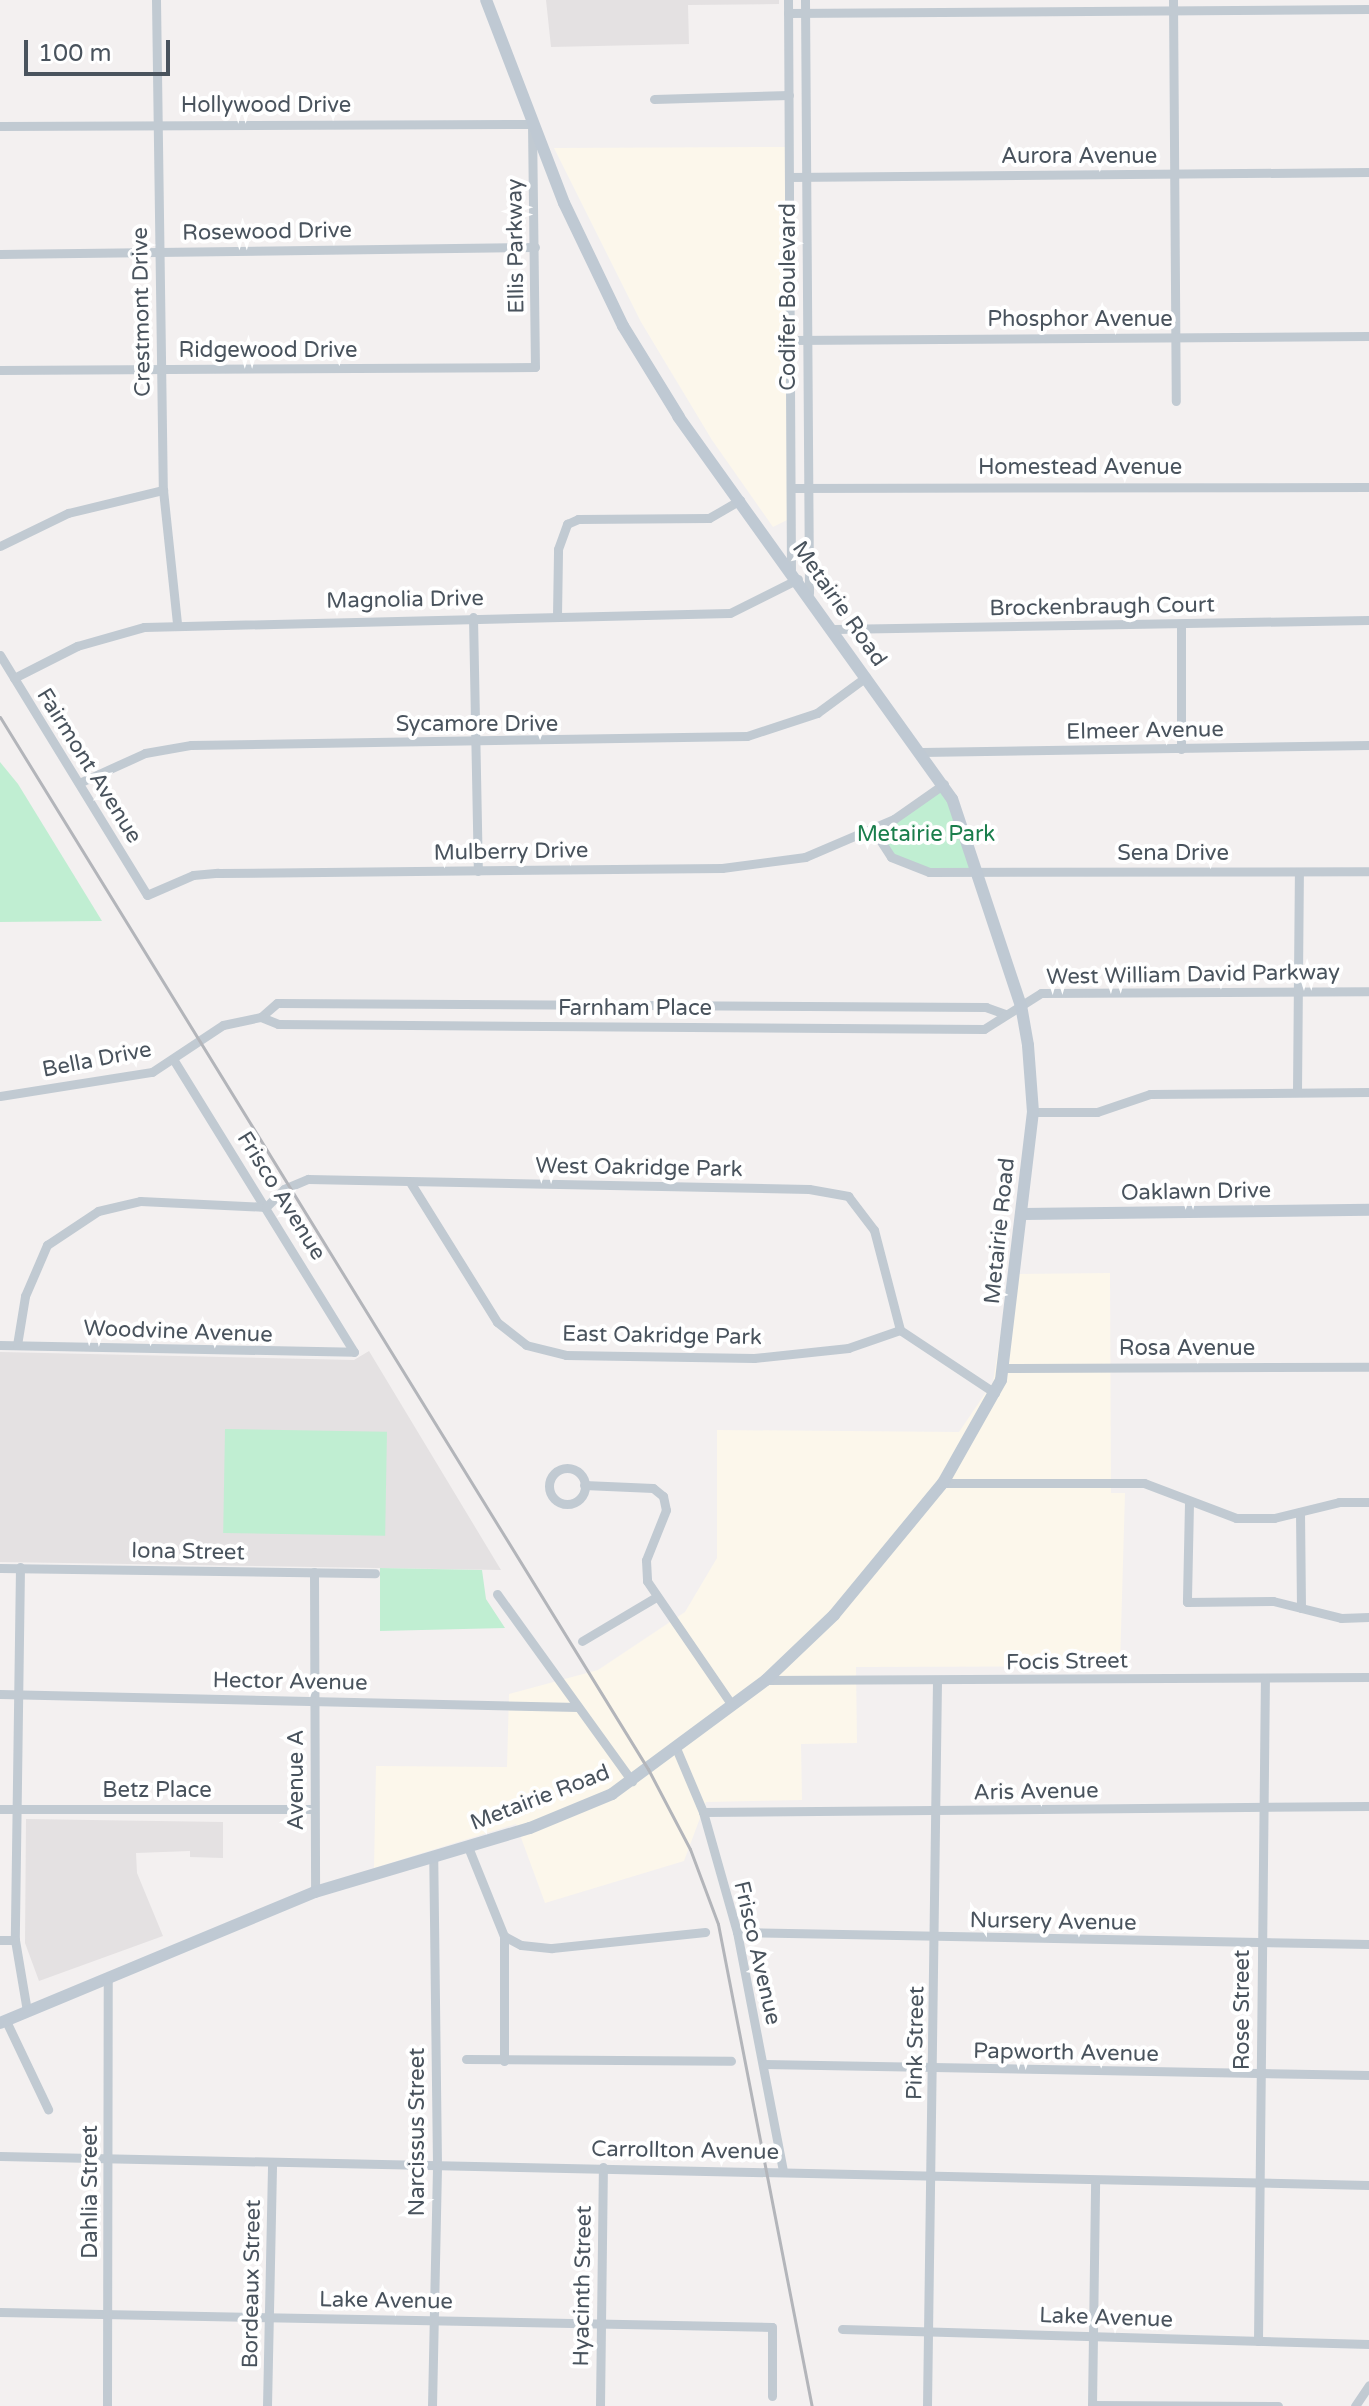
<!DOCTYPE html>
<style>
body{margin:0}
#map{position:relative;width:1369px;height:2406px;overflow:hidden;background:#f3f0f0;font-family:"Varela Round",sans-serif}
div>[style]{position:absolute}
.commercial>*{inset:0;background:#fcf7eb}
.education>*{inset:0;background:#e4e1e2}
.green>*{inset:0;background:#c0eed2;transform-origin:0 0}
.street>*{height:9px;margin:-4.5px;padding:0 4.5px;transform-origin:4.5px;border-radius:4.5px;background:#c1cad2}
.street>.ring{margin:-4.5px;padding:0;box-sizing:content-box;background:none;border:9px solid #c1cad2;border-radius:50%}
.secondary>*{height:12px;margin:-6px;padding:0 6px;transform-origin:6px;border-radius:6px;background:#bfc9d3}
.rail>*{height:3px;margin:-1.5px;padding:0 1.5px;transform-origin:1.5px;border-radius:1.5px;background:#b3b5ba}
span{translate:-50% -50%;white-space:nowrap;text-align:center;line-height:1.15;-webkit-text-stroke:8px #fff;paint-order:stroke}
.street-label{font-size:22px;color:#49535d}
.park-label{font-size:22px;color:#1a7e4c}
.scale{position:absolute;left:24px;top:40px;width:146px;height:36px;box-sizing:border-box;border:4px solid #49535d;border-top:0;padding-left:10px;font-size:24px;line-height:28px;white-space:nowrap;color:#49535d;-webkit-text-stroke:6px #fff;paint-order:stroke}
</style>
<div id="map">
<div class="commercial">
<i style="clip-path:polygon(785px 147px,787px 520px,773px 527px,712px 440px,641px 322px,554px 148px)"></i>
<i style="clip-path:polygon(1110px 1273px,1111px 1493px,1125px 1493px,1120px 1666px,856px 1667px,857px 1743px,801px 1744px,802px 1800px,706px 1802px,684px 1861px,545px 1903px,516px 1824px,374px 1868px,376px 1766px,507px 1767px,509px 1694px,598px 1670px,685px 1612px,717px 1558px,717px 1430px,959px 1432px,993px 1382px,1010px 1274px)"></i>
</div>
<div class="education">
<i style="clip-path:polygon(546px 0,779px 0,779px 4px,688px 5px,689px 44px,551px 47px)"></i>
<i style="clip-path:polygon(369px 1351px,501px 1570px,0 1562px,0 1352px,354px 1360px)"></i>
<i style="clip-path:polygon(26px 1819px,223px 1822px,223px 1858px,190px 1857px,190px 1851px,136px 1853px,137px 1873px,163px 1936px,39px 1981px,25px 1943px)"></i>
</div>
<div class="green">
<i style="clip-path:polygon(0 762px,18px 784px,102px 921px,0 922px)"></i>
<i style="clip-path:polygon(944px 784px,978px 872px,918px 870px,891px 857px,873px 829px)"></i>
<i style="left:225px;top:1429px;width:162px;height:104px;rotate:1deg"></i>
<i style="clip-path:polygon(380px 1568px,482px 1570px,486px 1599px,505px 1628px,380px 1631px)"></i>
</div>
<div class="street">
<i style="left:156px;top:0;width:490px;rotate:89.2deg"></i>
<i style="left:163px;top:490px;width:134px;rotate:84deg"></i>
<i style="left:788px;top:0;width:569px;rotate:89.7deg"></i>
<i style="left:805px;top:0;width:593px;rotate:89.61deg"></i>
<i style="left:1173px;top:0;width:401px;rotate:89.6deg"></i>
<i style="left:788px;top:13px;width:581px;rotate:-0.39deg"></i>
<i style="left:654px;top:99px;width:135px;rotate:-1.7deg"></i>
<i style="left:0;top:126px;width:532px;rotate:-0.22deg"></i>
<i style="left:532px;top:124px;width:243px;rotate:89.3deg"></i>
<i style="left:535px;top:367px;width:535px;rotate:179.68deg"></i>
<i style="left:789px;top:177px;width:580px;rotate:-0.49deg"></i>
<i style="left:0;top:254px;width:535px;rotate:-0.75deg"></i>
<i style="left:791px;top:340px;width:578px;rotate:-0.4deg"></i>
<i style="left:791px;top:488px;width:578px;rotate:-0.1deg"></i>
<i style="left:0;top:546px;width:76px;rotate:-25.9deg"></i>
<i style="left:68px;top:513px;width:98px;rotate:-13.6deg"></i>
<i style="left:557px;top:616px;width:67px;rotate:-89.1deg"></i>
<i style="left:558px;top:549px;width:27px;rotate:-70deg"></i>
<i style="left:567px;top:524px;width:12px;rotate:-24deg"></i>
<i style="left:578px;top:519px;width:131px;rotate:-0.4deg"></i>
<i style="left:709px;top:518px;width:36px;rotate:-30deg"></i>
<i style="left:473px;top:617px;width:254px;rotate:88.9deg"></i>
<i style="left:1181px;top:625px;width:124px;rotate:90deg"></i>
<i style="left:835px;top:629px;width:534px;rotate:-0.97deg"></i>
<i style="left:0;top:655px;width:281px;rotate:58.5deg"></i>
<i style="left:147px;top:895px;width:50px;rotate:-23.5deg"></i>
<i style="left:193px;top:875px;width:25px;rotate:-5deg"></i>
<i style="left:218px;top:873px;width:504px;rotate:-0.57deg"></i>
<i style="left:722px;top:868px;width:84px;rotate:-7.5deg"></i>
<i style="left:805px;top:857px;width:97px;rotate:-23.1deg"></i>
<i style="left:894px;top:819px;width:61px;rotate:-35deg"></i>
<i style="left:14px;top:678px;width:71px;rotate:-26.9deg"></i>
<i style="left:77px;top:646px;width:70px;rotate:-15.8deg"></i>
<i style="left:144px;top:627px;width:586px;rotate:-1.37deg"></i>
<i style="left:730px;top:613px;width:76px;rotate:-26.6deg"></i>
<i style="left:922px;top:752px;width:447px;rotate:-0.9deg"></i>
<i style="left:79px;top:783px;width:72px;rotate:-24.4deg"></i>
<i style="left:145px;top:753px;width:47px;rotate:-9.9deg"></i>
<i style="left:191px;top:745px;width:556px;rotate:-0.93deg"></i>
<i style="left:747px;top:736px;width:74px;rotate:-18.2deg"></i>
<i style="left:817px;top:713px;width:61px;rotate:-36.3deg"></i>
<i style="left:873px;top:829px;width:33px;rotate:57deg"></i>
<i style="left:891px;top:857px;width:41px;rotate:21.5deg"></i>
<i style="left:929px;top:872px;width:440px;rotate:-0.1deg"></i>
<i style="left:1005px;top:1014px;width:20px;rotate:-160deg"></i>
<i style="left:986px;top:1007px;width:709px;rotate:-179.68deg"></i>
<i style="left:277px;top:1003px;width:21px;rotate:139deg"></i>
<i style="left:261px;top:1017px;width:18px;rotate:22deg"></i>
<i style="left:278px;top:1024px;width:706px;rotate:0.41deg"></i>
<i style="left:984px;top:1029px;width:67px;rotate:-32.3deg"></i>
<i style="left:1041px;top:993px;width:328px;rotate:-0.3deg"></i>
<i style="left:1297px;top:1092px;width:220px;rotate:-89.5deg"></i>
<i style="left:0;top:1096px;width:154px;rotate:-9deg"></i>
<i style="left:152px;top:1072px;width:85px;rotate:-33.5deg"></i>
<i style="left:223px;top:1025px;width:39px;rotate:-12deg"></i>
<i style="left:1033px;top:1112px;width:64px"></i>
<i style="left:1097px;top:1112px;width:56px;rotate:-18.8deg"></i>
<i style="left:1150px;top:1094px;width:219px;rotate:-0.5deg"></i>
<i style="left:410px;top:1182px;width:165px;rotate:58.1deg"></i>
<i style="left:497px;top:1322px;width:37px;rotate:38deg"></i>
<i style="left:526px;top:1345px;width:41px;rotate:14deg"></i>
<i style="left:566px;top:1355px;width:188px;rotate:0.9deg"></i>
<i style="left:754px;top:1358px;width:95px;rotate:-6.1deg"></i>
<i style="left:848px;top:1348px;width:55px;rotate:-19.1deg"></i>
<i style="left:900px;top:1330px;width:114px;rotate:33.6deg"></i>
<i style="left:0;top:1345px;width:354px;rotate:1.1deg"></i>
<i style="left:354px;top:1352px;width:343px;rotate:-121.7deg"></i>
<i style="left:17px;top:1345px;width:50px;rotate:-80.7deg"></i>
<i style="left:25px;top:1296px;width:56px;rotate:-66.7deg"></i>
<i style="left:47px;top:1245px;width:61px;rotate:-33.7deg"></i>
<i style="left:98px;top:1211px;width:43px;rotate:-13.4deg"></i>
<i style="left:140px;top:1201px;width:126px;rotate:2.7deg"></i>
<i style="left:266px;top:1207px;width:25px;rotate:-45deg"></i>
<i style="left:284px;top:1189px;width:26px;rotate:-23deg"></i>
<i style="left:308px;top:1179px;width:501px;rotate:1.14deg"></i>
<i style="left:809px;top:1189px;width:40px;rotate:10deg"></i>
<i style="left:848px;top:1196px;width:43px;rotate:52.6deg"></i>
<i style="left:874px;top:1230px;width:103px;rotate:75.4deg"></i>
<i style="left:1004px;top:1368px;width:365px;rotate:-0.2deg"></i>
<i class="ring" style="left:549px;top:1468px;width:27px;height:27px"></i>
<i style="left:943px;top:1483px;width:201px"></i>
<i style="left:1144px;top:1483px;width:98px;rotate:20.8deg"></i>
<i style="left:1236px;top:1518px;width:38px"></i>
<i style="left:1274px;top:1518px;width:67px;rotate:-13.8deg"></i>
<i style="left:1339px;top:1502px;width:30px"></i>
<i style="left:584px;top:1485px;width:69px;rotate:2.5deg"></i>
<i style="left:653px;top:1488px;width:13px;rotate:39deg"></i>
<i style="left:663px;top:1496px;width:14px;rotate:78deg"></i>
<i style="left:666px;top:1510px;width:54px;rotate:111.8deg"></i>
<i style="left:646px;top:1560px;width:21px;rotate:87deg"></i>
<i style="left:647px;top:1581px;width:150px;rotate:55.6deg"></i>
<i style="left:1189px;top:1503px;width:99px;rotate:91.2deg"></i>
<i style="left:1187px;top:1602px;width:86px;rotate:-0.7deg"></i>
<i style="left:1273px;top:1601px;width:70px;rotate:14deg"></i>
<i style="left:1341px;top:1618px;width:28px;rotate:-2deg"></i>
<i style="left:1300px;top:1512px;width:96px;rotate:89.4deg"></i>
<i style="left:20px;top:1567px;width:373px;rotate:90.8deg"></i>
<i style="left:15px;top:1940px;width:72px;rotate:80.4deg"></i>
<i style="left:0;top:1568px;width:375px;rotate:0.8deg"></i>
<i style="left:314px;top:1572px;width:320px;rotate:89.8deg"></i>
<i style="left:497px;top:1594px;width:231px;rotate:54.2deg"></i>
<i style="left:582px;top:1641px;width:86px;rotate:-30.7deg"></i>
<i style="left:766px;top:1680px;width:603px;rotate:-0.29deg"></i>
<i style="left:0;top:1694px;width:578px;rotate:1.29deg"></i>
<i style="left:676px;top:1748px;width:69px;rotate:67.1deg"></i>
<i style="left:703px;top:1812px;width:125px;rotate:74.2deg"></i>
<i style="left:737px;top:1932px;width:243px;rotate:79.1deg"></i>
<i style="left:0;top:1809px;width:314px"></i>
<i style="left:703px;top:1812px;width:666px;rotate:-0.52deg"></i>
<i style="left:468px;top:1847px;width:96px;rotate:68deg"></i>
<i style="left:504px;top:1936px;width:19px;rotate:28deg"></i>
<i style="left:521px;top:1945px;width:31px;rotate:6deg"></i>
<i style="left:552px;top:1948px;width:154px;rotate:-6deg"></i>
<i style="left:737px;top:1932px;width:632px;rotate:1.09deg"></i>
<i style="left:0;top:1940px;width:15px"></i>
<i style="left:6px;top:2021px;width:98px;rotate:64.5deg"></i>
<i style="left:466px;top:2059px;width:265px;rotate:0.4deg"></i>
<i style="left:504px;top:2061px;width:125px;rotate:-90deg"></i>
<i style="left:764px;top:2064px;width:605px;rotate:1.04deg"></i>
<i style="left:0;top:2156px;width:1369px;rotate:1.21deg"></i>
<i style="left:0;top:2312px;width:772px;rotate:1.11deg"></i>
<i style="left:772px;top:2327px;width:69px;rotate:90deg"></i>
<i style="left:842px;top:2329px;width:527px;rotate:1.63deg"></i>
<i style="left:1258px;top:2341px;width:663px;rotate:-89.4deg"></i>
<i style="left:1092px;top:2405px;width:186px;rotate:0.3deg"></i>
<i style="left:107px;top:2406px;width:428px;rotate:-89.9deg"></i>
<i style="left:267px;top:2406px;width:244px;rotate:-88.8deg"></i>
<i style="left:432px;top:2406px;width:241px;rotate:-88.8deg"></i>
<i style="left:437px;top:2165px;width:307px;rotate:-90.7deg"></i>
<i style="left:600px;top:2406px;width:239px;rotate:-89.3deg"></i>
<i style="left:927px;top:2406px;width:725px;rotate:-89.21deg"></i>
<i style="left:1092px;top:2406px;width:225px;rotate:-89.2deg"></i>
<i style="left:1355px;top:2406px;width:25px;rotate:-56deg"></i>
</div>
<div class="secondary">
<i style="left:1023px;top:1214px;width:346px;rotate:-0.7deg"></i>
<i style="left:0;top:2023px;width:341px;rotate:-22.6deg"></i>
<i style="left:315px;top:1892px;width:224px;rotate:-16.6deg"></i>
<i style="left:530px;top:1828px;width:89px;rotate:-22.5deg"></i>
<i style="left:612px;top:1794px;width:192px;rotate:-36.5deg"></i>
<i style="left:766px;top:1680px;width:94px;rotate:-43.7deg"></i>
<i style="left:834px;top:1615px;width:171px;rotate:-50.5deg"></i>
<i style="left:943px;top:1483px;width:118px;rotate:-60.6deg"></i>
<i style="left:1001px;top:1380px;width:270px;rotate:-83.2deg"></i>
<i style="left:1033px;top:1112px;width:67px;rotate:-94.3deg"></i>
<i style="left:1028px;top:1045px;width:40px;rotate:-100deg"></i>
<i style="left:1021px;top:1006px;width:218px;rotate:-108.4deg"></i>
<i style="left:952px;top:799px;width:470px;rotate:-125.6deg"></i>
<i style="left:679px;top:417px;width:107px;rotate:-121.6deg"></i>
<i style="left:623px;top:326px;width:136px;rotate:-115.6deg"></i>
<i style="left:564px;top:203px;width:217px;rotate:-111deg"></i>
</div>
<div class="rail">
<i style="left:0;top:717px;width:1236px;rotate:58.37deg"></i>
<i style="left:648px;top:1769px;width:90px;rotate:62.3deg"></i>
<i style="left:690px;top:1849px;width:80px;rotate:69.5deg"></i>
<i style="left:718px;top:1924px;width:491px;rotate:79deg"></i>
</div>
<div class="street-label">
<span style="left:266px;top:106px">Hollywood Drive</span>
<span style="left:1079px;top:157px">Aurora Avenue</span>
<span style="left:267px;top:232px;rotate:-1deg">Rosewood Drive</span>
<span style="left:516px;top:246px;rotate:-91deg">Ellis Parkway</span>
<span style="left:789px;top:297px;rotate:-90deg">Codifer Boulevard</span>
<span style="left:142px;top:312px;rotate:-91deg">Crestmont Drive</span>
<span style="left:1080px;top:320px">Phosphor Avenue</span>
<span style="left:268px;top:351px">Ridgewood Drive</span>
<span style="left:1080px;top:468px">Homestead Avenue</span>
<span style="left:405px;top:600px;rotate:-1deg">Magnolia Drive</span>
<span style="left:839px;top:604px;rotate:55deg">Metairie Road</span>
<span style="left:1102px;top:607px;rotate:-1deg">Brockenbraugh Court</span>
<span style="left:477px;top:725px">Sycamore Drive</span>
<span style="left:1145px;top:731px;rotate:-1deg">Elmeer Avenue</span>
<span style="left:89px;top:766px;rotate:58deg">Fairmont Avenue</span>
<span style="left:511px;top:852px;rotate:-1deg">Mulberry Drive</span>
<span style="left:1173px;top:854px">Sena Drive</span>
<span style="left:1193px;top:975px;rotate:-1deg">West William David Parkway</span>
<span style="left:635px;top:1009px">Farnham Place</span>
<span style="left:97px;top:1060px;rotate:-11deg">Bella Drive</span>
<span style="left:639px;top:1168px;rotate:1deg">West Oakridge Park</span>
<span style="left:1196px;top:1192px;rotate:-1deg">Oaklawn Drive</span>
<span style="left:281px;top:1196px;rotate:58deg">Frisco Avenue</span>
<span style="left:1000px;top:1231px;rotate:-84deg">Metairie Road</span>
<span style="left:178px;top:1332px;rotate:2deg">Woodvine Avenue</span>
<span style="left:662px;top:1336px;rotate:1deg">East Oakridge Park</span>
<span style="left:1187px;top:1349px">Rosa Avenue</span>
<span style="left:188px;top:1552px;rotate:1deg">Iona Street</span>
<span style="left:1067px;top:1662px;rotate:-1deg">Focis Street</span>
<span style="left:290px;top:1682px;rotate:1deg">Hector Avenue</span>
<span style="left:297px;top:1780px;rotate:-90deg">Avenue A</span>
<span style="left:157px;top:1791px">Betz Place</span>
<span style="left:1036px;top:1792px;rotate:-1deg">Aris Avenue</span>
<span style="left:540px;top:1798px;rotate:-21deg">Metairie Road</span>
<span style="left:1053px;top:1922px;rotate:1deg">Nursery Avenue</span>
<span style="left:757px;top:1953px;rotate:77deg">Frisco Avenue</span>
<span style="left:1243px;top:2010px;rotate:-90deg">Rose Street</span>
<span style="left:916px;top:2043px;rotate:-89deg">Pink Street</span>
<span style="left:1066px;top:2053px;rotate:1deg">Papworth Avenue</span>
<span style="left:418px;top:2132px;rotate:-90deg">Narcissus Street</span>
<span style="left:685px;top:2151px;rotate:1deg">Carrollton Avenue</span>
<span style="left:91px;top:2192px;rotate:-90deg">Dahlia Street</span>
<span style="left:252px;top:2284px;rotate:-89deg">Bordeaux Street</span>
<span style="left:583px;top:2286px;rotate:-89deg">Hyacinth Street</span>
<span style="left:386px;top:2301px;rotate:1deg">Lake Avenue</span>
<span style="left:1106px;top:2318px;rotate:2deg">Lake Avenue</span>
</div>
<div class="park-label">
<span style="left:926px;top:835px">Metairie Park</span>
</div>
<div class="scale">100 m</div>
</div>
